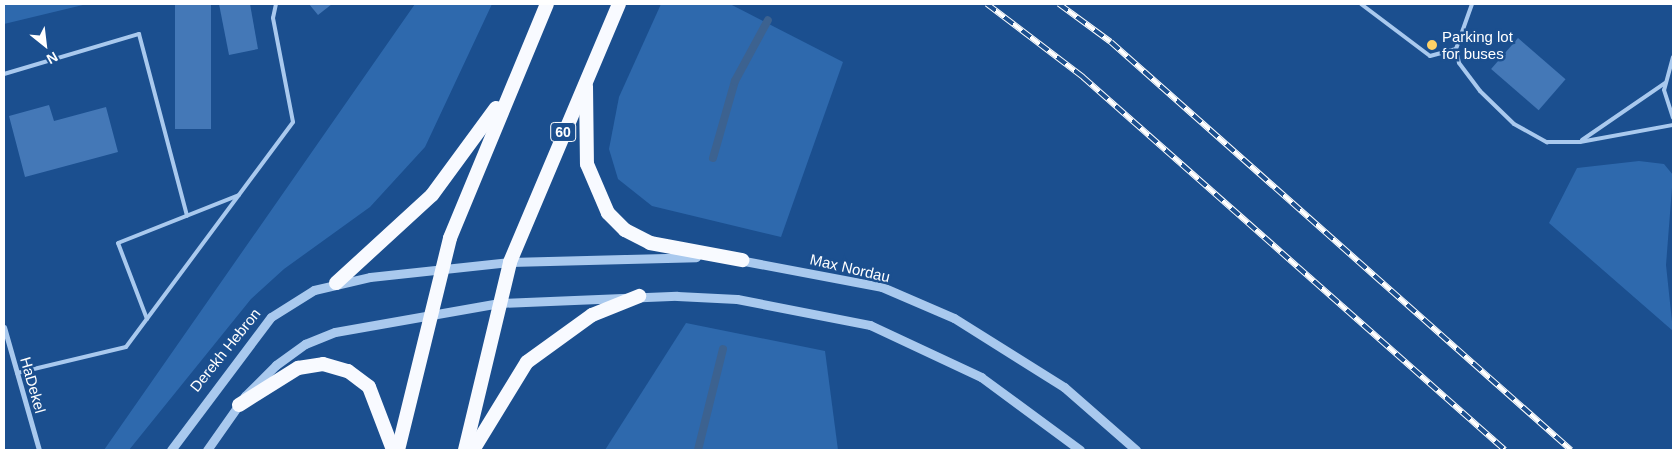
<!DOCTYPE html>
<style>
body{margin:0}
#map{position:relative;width:1677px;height:454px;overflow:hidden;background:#1b4f8f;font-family:Helvetica,sans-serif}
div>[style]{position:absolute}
.green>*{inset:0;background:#2e69ad}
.stream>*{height:8px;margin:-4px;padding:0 4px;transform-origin:4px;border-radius:4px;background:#3c6290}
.building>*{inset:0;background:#4478b7;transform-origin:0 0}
.service>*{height:4px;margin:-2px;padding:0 2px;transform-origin:2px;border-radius:2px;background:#a9c9ee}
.minor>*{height:5px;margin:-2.5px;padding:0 2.5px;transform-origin:2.5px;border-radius:2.5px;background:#a9c9ee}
.tertiary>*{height:9px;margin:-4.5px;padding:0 4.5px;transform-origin:4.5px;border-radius:4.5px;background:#a9c9ee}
.trunk>*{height:14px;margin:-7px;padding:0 7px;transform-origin:7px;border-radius:7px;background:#f8faff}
.rail>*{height:5.5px;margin-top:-2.75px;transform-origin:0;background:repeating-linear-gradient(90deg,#1b4f8f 0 11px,#fff 0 22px);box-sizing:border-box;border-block:1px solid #fff}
.dots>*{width:14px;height:14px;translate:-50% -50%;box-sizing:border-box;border:2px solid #1b4f8f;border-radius:50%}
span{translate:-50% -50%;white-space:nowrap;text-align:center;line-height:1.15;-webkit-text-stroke:5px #1b4f8f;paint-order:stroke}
.shield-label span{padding:1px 4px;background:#1b4f8f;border:1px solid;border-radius:4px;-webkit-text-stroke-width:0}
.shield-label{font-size:14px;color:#fff;font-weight:700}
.poi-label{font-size:15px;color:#fff}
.left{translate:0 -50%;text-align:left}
.street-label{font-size:15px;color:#fff}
.frame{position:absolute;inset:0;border:5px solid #fff;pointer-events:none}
.north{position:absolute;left:20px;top:20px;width:50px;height:50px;-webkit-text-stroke:4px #1b4f8f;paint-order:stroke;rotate:151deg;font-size:14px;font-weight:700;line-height:20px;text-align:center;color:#fff}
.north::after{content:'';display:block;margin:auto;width:18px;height:22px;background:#fff;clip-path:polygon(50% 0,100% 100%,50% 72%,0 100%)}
</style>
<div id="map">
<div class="green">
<i style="clip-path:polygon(4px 4px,87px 4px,4px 24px)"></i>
<i style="clip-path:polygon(415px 4px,492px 4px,425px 147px,370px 207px,284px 269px,251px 299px,129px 450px,104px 450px)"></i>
<i style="clip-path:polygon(661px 4px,730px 4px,843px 62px,781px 237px,652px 206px,618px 179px,609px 149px,619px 97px)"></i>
<i style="clip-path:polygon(1639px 161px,1664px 164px,1673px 175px,1666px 265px,1673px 331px,1549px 223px,1577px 168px)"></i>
<i style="clip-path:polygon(686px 323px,825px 351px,838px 450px,605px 450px)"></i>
</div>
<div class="stream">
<i style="left:713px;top:158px;width:80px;rotate:-74.1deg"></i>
<i style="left:735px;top:81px;width:69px;rotate:-61.6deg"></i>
<i style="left:698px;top:450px;width:104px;rotate:-76.1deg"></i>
</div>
<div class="building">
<i style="left:175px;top:4px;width:36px;height:125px"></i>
<i style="clip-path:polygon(219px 4px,250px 4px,258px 49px,229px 55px)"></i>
<i style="clip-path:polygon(309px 4px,332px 4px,318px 15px)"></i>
<i style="left:1518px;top:38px;width:63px;height:41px;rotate:41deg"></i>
<i style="clip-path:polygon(49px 105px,54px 121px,106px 107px,118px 152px,25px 177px,9px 116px)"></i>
</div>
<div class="service">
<i style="left:1361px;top:4px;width:86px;rotate:37deg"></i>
<i style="left:1430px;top:56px;width:27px;rotate:-15deg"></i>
<i style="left:1472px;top:4px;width:48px;rotate:109.6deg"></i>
<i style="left:1456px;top:49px;width:14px;rotate:78deg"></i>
<i style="left:1459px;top:63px;width:35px;rotate:53deg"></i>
<i style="left:1480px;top:91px;width:47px;rotate:44.1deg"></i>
<i style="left:1514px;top:124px;width:38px;rotate:29deg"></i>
<i style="left:1547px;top:142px;width:33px"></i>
<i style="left:1580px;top:142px;width:95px;rotate:-10.4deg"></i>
<i style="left:1673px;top:57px;width:34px;rotate:105deg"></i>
<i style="left:1664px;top:90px;width:29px;rotate:72deg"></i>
<i style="left:4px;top:74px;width:141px;rotate:-16.5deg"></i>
<i style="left:139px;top:34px;width:188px;rotate:75.2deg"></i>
<i style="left:1582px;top:140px;width:101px;rotate:-34.5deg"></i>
<i style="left:147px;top:319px;width:81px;rotate:-110.9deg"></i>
<i style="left:118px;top:243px;width:130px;rotate:-21.6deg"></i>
<i style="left:17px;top:373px;width:112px;rotate:-13.4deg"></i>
<i style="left:126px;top:347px;width:280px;rotate:-53.4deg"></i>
<i style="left:293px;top:122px;width:106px;rotate:-100.9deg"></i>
<i style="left:273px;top:18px;width:14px;rotate:-78deg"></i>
</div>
<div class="minor">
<i style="left:4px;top:327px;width:128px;rotate:74.1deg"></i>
</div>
<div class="tertiary">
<i style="left:739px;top:260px;width:146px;rotate:10.7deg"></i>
<i style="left:882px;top:287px;width:78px;rotate:23.3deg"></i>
<i style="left:954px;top:318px;width:130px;rotate:32.1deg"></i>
<i style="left:1064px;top:387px;width:96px;rotate:41.2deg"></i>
<i style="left:171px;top:450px;width:166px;rotate:-53.1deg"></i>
<i style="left:271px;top:317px;width:51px;rotate:-32.1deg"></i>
<i style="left:314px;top:290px;width:57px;rotate:-13.1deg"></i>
<i style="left:370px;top:277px;width:141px;rotate:-6.1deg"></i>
<i style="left:510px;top:262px;width:186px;rotate:-1.5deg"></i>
<i style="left:207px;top:450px;width:66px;rotate:-54.9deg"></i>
<i style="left:245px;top:396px;width:44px;rotate:-45deg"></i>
<i style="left:276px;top:365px;width:36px;rotate:-36deg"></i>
<i style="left:305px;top:344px;width:32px;rotate:-22deg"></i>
<i style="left:335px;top:332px;width:167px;rotate:-10deg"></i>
<i style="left:499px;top:303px;width:178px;rotate:-2.3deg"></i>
<i style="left:677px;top:296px;width:60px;rotate:2.9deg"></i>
<i style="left:737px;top:299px;width:136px;rotate:11.1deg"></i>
<i style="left:870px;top:325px;width:123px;rotate:25.1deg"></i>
<i style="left:981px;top:377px;width:123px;rotate:36.4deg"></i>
</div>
<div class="trunk">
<i style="left:586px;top:86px;width:78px;rotate:89.3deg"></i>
<i style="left:587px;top:164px;width:53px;rotate:66.8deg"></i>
<i style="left:608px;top:213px;width:24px;rotate:45deg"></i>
<i style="left:625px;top:230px;width:28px;rotate:27deg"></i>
<i style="left:650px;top:243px;width:94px;rotate:10.5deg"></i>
<i style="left:336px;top:283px;width:130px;rotate:-42.5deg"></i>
<i style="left:432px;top:195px;width:108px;rotate:-53.7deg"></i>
<i style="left:239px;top:405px;width:70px;rotate:-32.1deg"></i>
<i style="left:298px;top:368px;width:25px;rotate:-9deg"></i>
<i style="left:323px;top:364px;width:26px;rotate:16deg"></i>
<i style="left:348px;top:371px;width:26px;rotate:37deg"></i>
<i style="left:369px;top:387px;width:67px;rotate:69.1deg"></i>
<i style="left:398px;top:450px;width:218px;rotate:-76.2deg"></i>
<i style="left:450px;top:238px;width:253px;rotate:-67.5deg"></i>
<i style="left:465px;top:450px;width:193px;rotate:-76.5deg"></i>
<i style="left:510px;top:262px;width:280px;rotate:-67.1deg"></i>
<i style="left:473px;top:450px;width:103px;rotate:-58.5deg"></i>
<i style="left:527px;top:362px;width:80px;rotate:-35.9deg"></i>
<i style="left:592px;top:315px;width:51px;rotate:-22deg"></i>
</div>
<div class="rail">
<i style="left:987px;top:4px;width:121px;rotate:37.2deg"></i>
<i style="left:1083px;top:77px;width:563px;rotate:41.47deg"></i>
<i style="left:1059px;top:4px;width:64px;rotate:36.2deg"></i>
<i style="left:1111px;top:42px;width:615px;rotate:41.57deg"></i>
</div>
<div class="dots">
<i style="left:1432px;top:45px;background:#ffd166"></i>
</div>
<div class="shield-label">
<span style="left:563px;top:132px">60</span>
</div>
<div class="poi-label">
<span class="left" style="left:1442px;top:45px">Parking lot<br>for buses</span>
</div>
<div class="street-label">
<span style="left:850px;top:268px;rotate:13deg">Max Nordau</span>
<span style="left:225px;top:350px;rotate:-51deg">Derekh Hebron</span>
<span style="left:33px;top:385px;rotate:74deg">HaDekel</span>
</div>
<div class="frame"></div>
<div class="north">N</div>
</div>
